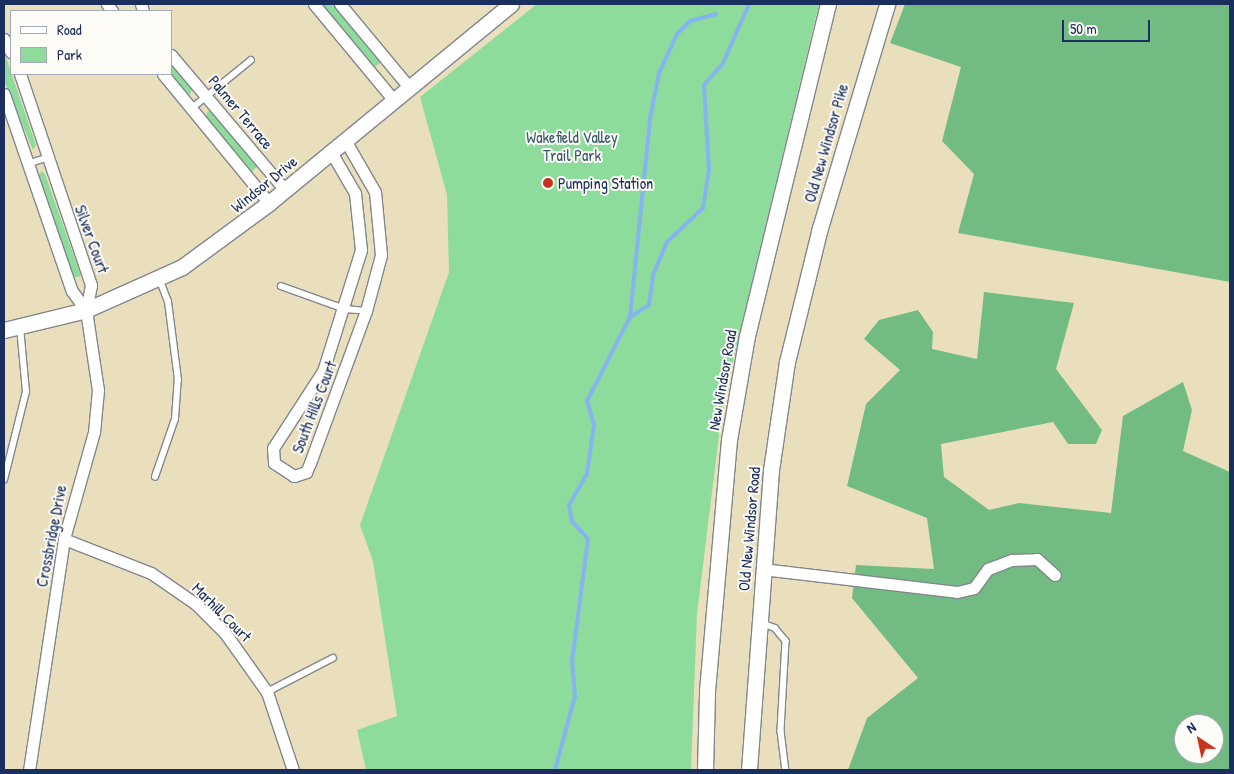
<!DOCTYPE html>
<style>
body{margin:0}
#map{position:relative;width:1234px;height:774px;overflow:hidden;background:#eadfbc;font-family:"Patrick Hand",sans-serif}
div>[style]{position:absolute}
.green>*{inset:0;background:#8ddc9b}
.forest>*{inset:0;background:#72bc83}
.stream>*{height:4px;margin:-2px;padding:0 2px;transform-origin:2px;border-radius:2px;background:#85b4f0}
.roads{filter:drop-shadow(1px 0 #82878d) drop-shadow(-1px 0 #82878d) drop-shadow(0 1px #82878d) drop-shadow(0 -1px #82878d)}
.lane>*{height:5.5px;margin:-2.75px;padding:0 2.75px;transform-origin:2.75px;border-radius:2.75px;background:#fff}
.street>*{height:11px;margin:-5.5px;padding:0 5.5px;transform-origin:5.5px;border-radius:5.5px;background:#fff}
.secondary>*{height:15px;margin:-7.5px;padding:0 7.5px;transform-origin:7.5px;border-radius:7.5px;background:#fff}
.dots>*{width:14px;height:14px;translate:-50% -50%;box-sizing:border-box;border:2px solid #fdfcf7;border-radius:50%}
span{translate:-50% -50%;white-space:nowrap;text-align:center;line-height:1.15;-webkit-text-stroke:4px #fdfcf7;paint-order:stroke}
.street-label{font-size:16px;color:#1b2f5e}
.park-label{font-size:16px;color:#385a6d}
.poi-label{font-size:16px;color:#1b2f5e}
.left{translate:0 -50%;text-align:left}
.frame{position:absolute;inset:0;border:5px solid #1b2f5e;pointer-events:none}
.legend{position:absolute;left:10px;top:10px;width:162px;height:65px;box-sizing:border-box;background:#fdfcf7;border:1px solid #a3aaba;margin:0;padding:6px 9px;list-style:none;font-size:15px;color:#1b2f5e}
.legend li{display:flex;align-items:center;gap:10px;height:25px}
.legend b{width:25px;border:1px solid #a3aaba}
.north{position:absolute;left:1174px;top:714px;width:50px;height:50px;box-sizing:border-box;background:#fdfcf7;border:1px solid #a3aaba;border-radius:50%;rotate:326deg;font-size:14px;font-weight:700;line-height:20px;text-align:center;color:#1b2f5e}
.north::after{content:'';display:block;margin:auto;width:18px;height:22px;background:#c8321e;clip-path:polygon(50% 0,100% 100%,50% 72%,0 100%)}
.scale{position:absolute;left:1062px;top:20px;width:88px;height:22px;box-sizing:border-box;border:2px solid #1b2f5e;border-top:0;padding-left:6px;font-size:15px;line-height:18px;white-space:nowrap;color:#1b2f5e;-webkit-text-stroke:4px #fdfcf7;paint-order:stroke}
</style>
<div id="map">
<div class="green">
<i style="clip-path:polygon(322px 4px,333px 4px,381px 62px,375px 67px)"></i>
<i style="clip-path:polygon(537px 4px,819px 4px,723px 403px,697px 614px,691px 770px,366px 770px,357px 730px,397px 716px,373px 561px,360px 525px,449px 272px,447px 195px,420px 97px)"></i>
<i style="clip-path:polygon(4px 52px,36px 145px,33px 150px,4px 81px)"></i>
<i style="clip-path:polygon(171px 63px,192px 89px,190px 95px,169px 74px)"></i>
<i style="clip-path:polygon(208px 111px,212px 112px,257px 167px,251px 172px,205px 117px)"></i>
<i style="clip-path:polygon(42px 171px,45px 174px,81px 276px,73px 278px,37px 177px)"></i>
</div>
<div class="forest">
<i style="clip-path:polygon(905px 4px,1230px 4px,1230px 282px,958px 233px,974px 174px,942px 141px,961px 67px,890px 43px)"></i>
<i style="clip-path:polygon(evenodd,984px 292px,1074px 303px,1056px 369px,1102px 430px,1096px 444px,1068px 444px,1053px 422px,941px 444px,944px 477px,989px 510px,1019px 503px,1111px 513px,1123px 416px,1183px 382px,1192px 410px,1183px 451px,1230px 472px,1230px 770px,848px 770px,867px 718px,918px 678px,852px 598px,856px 565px,934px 569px,927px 518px,847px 486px,866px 404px,900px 370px,864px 339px,879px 320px,918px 310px,933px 332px,932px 349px,977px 359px,984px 292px,1184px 724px,1214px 724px,1214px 754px,1184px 754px,1184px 724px)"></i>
</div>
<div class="stream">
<i style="left:630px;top:317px;width:199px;rotate:-84.2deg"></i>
<i style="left:650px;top:119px;width:47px;rotate:-78.9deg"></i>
<i style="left:659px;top:73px;width:43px;rotate:-65.2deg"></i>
<i style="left:677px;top:34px;width:18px;rotate:-45deg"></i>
<i style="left:690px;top:21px;width:27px;rotate:-15deg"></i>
<i style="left:555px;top:770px;width:77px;rotate:-74.9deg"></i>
<i style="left:575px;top:696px;width:34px;rotate:-95deg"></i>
<i style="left:572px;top:662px;width:124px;rotate:-82.6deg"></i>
<i style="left:588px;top:539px;width:24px;rotate:-132deg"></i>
<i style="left:572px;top:521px;width:16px;rotate:-101deg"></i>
<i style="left:569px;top:505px;width:36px;rotate:-60deg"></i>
<i style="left:587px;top:474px;width:49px;rotate:-81.9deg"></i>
<i style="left:594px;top:425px;width:25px;rotate:-106deg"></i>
<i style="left:587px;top:401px;width:94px;rotate:-62.9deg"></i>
<i style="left:630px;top:317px;width:22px;rotate:-32deg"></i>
<i style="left:649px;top:305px;width:30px;rotate:-82deg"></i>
<i style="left:653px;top:275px;width:36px;rotate:-67deg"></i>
<i style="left:667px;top:242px;width:50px;rotate:-43.4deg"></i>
<i style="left:703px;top:208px;width:38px;rotate:-81deg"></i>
<i style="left:709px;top:170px;width:85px;rotate:-93.4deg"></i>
<i style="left:704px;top:85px;width:29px;rotate:-49deg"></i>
<i style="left:723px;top:63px;width:64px;rotate:-66.2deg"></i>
</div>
<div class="roads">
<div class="lane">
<i style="left:191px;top:109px;width:77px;rotate:-39.2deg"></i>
<i style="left:27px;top:164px;width:21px;rotate:-17deg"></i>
<i style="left:281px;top:286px;width:68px;rotate:19.8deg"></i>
<i style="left:345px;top:309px;width:21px;rotate:5deg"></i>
<i style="left:155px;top:477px;width:61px;rotate:-71deg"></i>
<i style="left:175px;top:419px;width:39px;rotate:-86deg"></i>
<i style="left:178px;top:380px;width:79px;rotate:-97.3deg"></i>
<i style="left:168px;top:302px;width:25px;rotate:-111deg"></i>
<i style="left:4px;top:480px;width:91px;rotate:-76deg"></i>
<i style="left:26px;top:392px;width:65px;rotate:-95.3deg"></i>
<i style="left:762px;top:623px;width:14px;rotate:21deg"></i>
<i style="left:775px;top:628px;width:17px;rotate:50deg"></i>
<i style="left:786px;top:641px;width:90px;rotate:93.2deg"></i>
<i style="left:781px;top:731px;width:39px;rotate:83deg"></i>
<i style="left:267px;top:692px;width:74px;rotate:-27.3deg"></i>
</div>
<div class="street">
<i style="left:107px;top:4px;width:9px;rotate:54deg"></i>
<i style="left:141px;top:4px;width:7px;rotate:74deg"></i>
<i style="left:314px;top:4px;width:124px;rotate:50.3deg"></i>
<i style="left:340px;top:4px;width:107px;rotate:50.3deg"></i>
<i style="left:4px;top:39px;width:15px;rotate:62deg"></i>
<i style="left:171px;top:55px;width:177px;rotate:49.8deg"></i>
<i style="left:20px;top:74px;width:223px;rotate:71.4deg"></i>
<i style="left:91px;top:285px;width:25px;rotate:101deg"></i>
<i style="left:163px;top:74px;width:167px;rotate:50.6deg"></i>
<i style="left:4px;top:94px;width:208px;rotate:71deg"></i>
<i style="left:72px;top:291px;width:24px;rotate:54deg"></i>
<i style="left:86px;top:310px;width:81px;rotate:81.5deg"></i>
<i style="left:98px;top:390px;width:42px;rotate:95.4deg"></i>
<i style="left:94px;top:432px;width:111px;rotate:105.7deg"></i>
<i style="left:64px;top:539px;width:234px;rotate:98.6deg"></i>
<i style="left:331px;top:152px;width:48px;rotate:59.7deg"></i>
<i style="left:355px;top:193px;width:57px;rotate:84deg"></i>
<i style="left:361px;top:250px;width:127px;rotate:107.4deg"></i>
<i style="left:323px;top:371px;width:92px;rotate:123deg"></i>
<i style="left:273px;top:448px;width:15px;rotate:86deg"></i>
<i style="left:274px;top:463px;width:24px;rotate:33deg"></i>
<i style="left:294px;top:476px;width:13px;rotate:-18deg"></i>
<i style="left:306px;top:472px;width:10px;rotate:-66deg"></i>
<i style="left:310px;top:463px;width:162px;rotate:-69.8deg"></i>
<i style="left:366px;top:311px;width:58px;rotate:-75deg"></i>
<i style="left:381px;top:255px;width:63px;rotate:-95.4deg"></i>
<i style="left:375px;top:192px;width:60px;rotate:-120deg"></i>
<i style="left:64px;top:539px;width:93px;rotate:21.3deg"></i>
<i style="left:151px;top:573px;width:55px;rotate:34.6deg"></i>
<i style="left:196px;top:604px;width:41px;rotate:45deg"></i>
<i style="left:225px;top:633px;width:72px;rotate:54.6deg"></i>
<i style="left:267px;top:692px;width:82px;rotate:71.6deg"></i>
<i style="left:762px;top:569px;width:196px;rotate:6.7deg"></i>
<i style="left:957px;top:592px;width:17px;rotate:-13deg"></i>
<i style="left:974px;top:588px;width:24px;rotate:-54deg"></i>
<i style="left:988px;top:569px;width:26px;rotate:-21deg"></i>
<i style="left:1012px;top:560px;width:25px;rotate:-2deg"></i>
<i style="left:1037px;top:559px;width:24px;rotate:42deg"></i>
</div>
<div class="secondary">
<i style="left:4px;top:330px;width:84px;rotate:-13.7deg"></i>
<i style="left:86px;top:310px;width:105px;rotate:-24.1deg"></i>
<i style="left:182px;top:267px;width:108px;rotate:-36.3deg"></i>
<i style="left:269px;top:203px;width:313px;rotate:-39.4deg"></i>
<i style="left:705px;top:770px;width:79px;rotate:-88.5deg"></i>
<i style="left:707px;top:691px;width:252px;rotate:-85deg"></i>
<i style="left:729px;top:440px;width:106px;rotate:-80.2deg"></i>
<i style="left:747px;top:336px;width:342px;rotate:-76.3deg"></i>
<i style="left:749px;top:770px;width:301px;rotate:-85.8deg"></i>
<i style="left:771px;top:470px;width:109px;rotate:-81.6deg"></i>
<i style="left:787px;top:362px;width:138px;rotate:-76.2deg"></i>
<i style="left:820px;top:228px;width:234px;rotate:-73.3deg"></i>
</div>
</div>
<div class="dots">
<i style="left:548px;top:183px;background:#c8321e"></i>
</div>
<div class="street-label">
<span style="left:241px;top:112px;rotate:50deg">Palmer Terrace</span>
<span style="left:826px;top:143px;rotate:-74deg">Old New Windsor Pike</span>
<span style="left:264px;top:184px;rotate:-39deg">Windsor Drive</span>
<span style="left:92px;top:239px;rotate:70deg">Silver Court</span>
<span style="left:722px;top:380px;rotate:-80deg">New Windsor Road</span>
<span style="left:314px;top:407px;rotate:-69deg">South Hills Court</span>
<span style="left:749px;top:529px;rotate:-85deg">Old New Windsor Road</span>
<span style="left:51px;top:536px;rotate:-79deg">Crossbridge Drive</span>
<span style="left:222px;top:612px;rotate:45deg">Marhill Court</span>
</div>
<div class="park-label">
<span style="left:572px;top:146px">Wakefield Valley<br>Trail Park</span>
</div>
<div class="poi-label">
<span class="left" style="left:558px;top:183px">Pumping Station</span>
</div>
<div class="frame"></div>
<ul class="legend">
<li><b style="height:6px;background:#fff"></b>Road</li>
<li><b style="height:14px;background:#8ddc9b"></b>Park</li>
</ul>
<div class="north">N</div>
<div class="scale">50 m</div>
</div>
